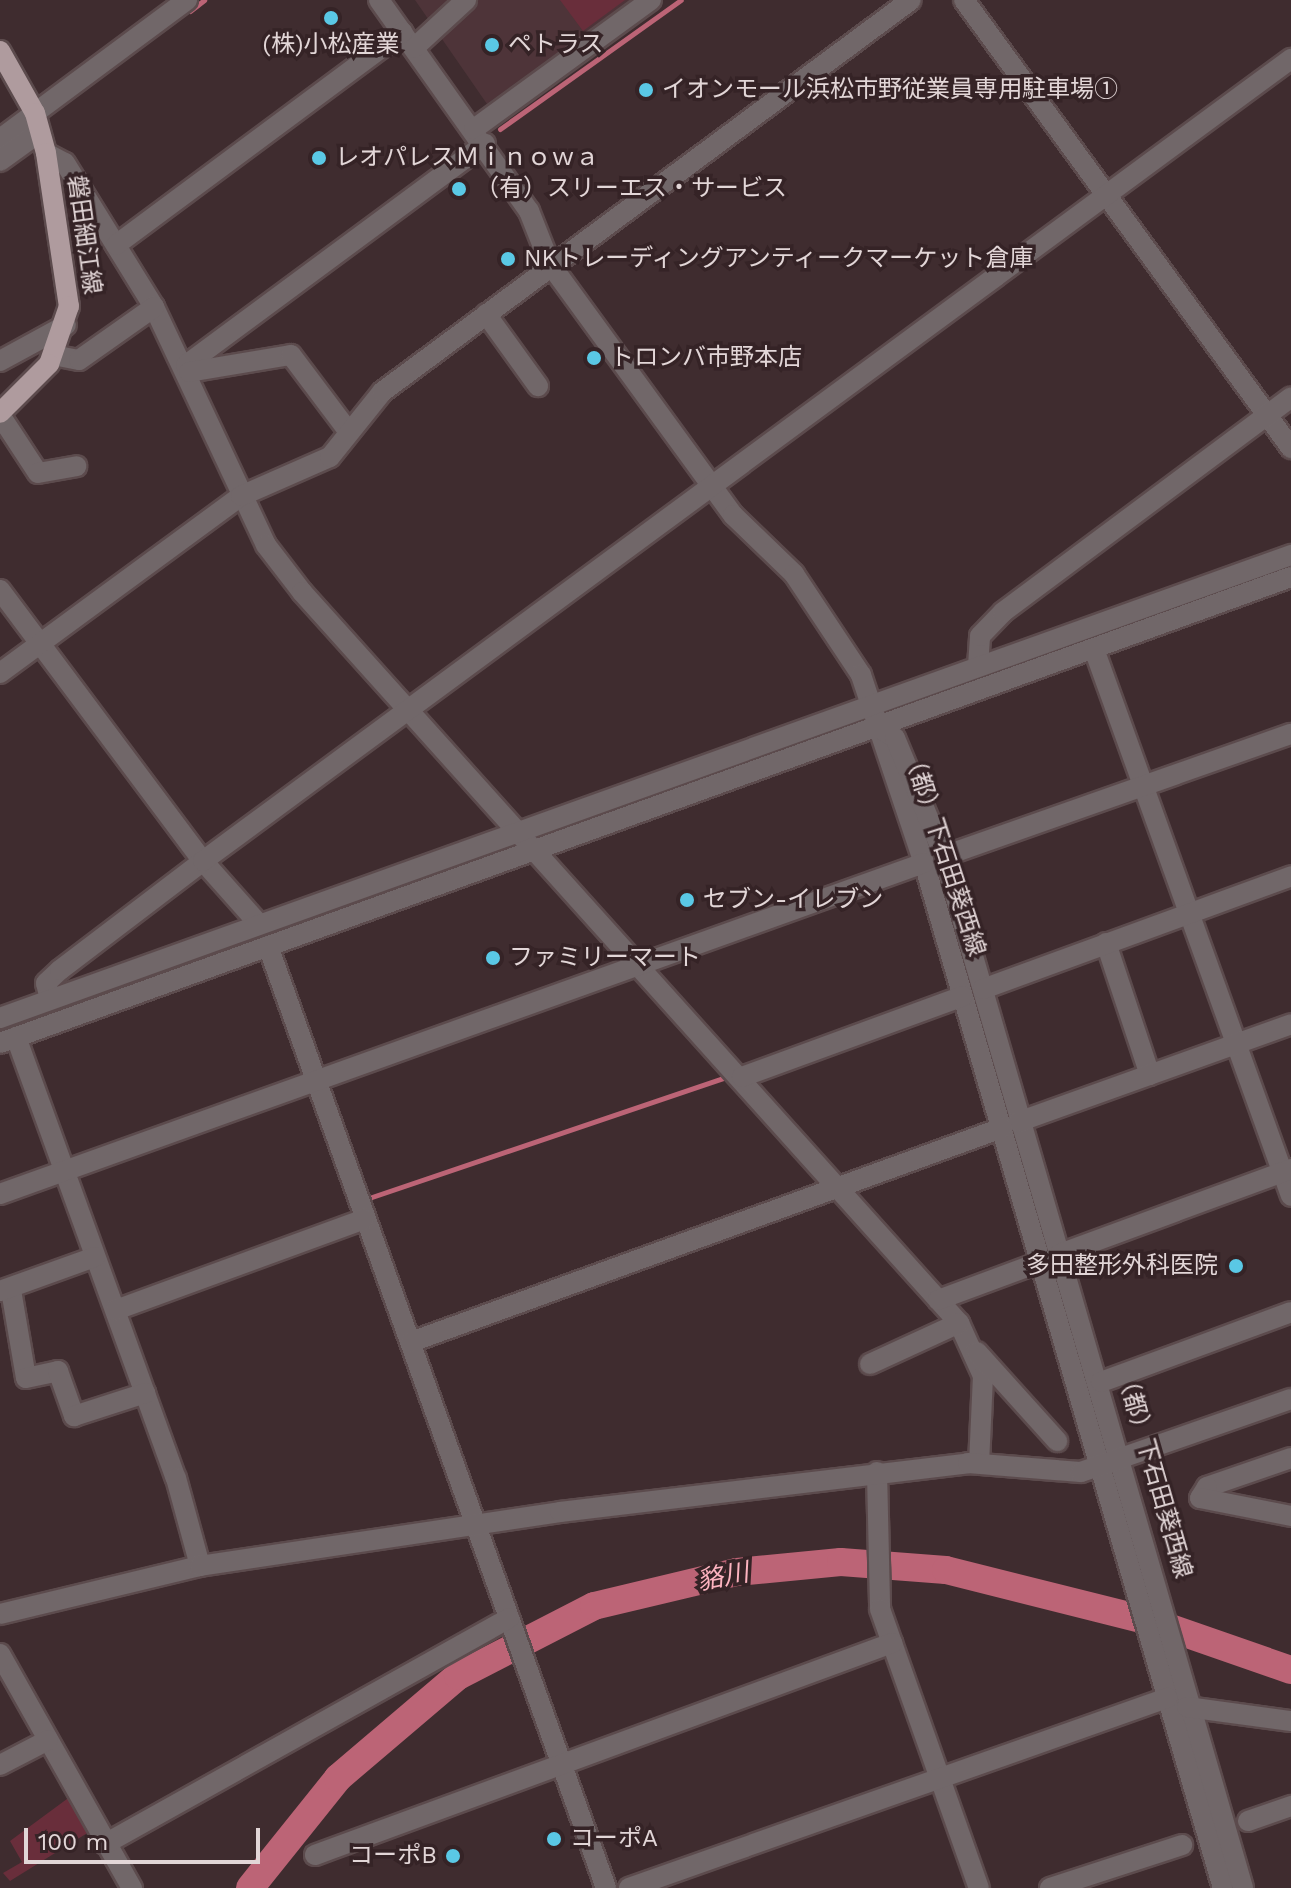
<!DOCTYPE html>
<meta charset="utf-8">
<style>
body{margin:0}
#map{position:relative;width:1291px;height:1888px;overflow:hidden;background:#3f2c2f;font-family:"Work Sans","Noto Sans JP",sans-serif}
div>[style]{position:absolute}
.built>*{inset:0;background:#4e3439}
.green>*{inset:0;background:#692e3b}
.stream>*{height:5px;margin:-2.5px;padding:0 2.5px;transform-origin:2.5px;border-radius:2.5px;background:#bc6476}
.river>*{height:28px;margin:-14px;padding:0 14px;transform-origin:14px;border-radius:14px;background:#bc6476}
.roads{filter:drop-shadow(2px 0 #5c4b4d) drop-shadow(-2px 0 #5c4b4d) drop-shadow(0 2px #5c4b4d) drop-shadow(0 -2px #5c4b4d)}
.minor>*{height:20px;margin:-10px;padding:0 10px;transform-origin:10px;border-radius:10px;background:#716769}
.major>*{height:20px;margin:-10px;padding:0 10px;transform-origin:10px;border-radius:10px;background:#af9b9e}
.dots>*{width:22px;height:22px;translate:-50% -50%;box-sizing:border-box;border:4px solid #352326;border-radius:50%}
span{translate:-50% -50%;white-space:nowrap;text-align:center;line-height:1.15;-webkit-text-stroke:7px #352326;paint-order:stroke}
.poi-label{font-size:24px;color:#e2d6d7}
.left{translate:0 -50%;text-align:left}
.right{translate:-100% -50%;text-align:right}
.street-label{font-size:24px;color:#e2d6d7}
.water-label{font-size:26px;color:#fdb4c0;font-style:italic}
.scale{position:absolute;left:24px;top:1828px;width:236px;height:36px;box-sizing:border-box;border:4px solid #e2d6d7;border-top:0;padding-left:10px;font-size:24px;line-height:28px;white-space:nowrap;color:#e2d6d7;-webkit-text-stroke:6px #352326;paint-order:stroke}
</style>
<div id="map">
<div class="built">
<i style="clip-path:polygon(415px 0,630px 0,487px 104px)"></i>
</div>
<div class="green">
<i style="clip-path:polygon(560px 0,625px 0,583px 31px)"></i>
<i style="clip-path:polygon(71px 1796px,89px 1832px,10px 1881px,3px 1873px,22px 1862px,10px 1841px)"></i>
</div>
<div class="stream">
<i style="left:190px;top:11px;width:18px;rotate:-38deg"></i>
<i style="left:500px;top:129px;width:222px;rotate:-35.5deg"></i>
<i style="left:363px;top:1200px;width:380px;rotate:-18.7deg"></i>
</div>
<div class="river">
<i style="left:250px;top:1888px;width:141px;rotate:-51.3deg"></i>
<i style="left:338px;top:1778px;width:157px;rotate:-40.4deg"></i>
<i style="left:458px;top:1676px;width:153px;rotate:-27.2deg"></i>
<i style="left:594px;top:1606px;width:147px;rotate:-13.4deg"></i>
<i style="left:737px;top:1572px;width:104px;rotate:-5.5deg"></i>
<i style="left:841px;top:1562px;width:105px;rotate:4.4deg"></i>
<i style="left:946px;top:1570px;width:213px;rotate:14.1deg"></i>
<i style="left:1153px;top:1622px;width:146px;rotate:19.2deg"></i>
</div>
<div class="roads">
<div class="minor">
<i style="left:379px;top:0;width:259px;rotate:54.6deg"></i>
<i style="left:529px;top:211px;width:57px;rotate:68.4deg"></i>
<i style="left:550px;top:264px;width:311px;rotate:53.9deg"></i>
<i style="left:733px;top:515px;width:85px;rotate:44deg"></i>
<i style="left:794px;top:574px;width:121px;rotate:56.4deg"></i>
<i style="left:861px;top:675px;width:198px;rotate:71.5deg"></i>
<i style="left:924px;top:863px;width:1068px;rotate:73.74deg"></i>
<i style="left:964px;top:0;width:555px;rotate:53.87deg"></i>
<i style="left:414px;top:48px;width:71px;rotate:-42.7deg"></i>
<i style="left:474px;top:129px;width:219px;rotate:-36.1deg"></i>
<i style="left:0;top:139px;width:233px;rotate:-36.6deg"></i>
<i style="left:46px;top:153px;width:21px;rotate:28deg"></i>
<i style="left:65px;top:163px;width:169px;rotate:58.3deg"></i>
<i style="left:154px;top:307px;width:263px;rotate:64.8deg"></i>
<i style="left:266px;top:545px;width:59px;rotate:52.5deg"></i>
<i style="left:302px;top:592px;width:983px;rotate:48.05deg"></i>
<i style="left:959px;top:1323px;width:58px;rotate:65.6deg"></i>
<i style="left:983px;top:1376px;width:87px;rotate:92.6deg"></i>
<i style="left:0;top:161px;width:49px;rotate:-35.9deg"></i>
<i style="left:116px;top:245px;width:357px;rotate:-36.6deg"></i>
<i style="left:486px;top:314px;width:89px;rotate:54.2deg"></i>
<i style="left:53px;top:355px;width:26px;rotate:11deg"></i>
<i style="left:79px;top:360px;width:92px;rotate:-35.2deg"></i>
<i style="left:0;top:361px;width:75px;rotate:-28.6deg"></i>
<i style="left:186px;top:365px;width:372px;rotate:-36.5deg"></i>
<i style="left:189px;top:372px;width:103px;rotate:-9.5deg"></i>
<i style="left:291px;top:355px;width:96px;rotate:53deg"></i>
<i style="left:0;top:415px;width:69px;rotate:56.8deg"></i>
<i style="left:38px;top:473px;width:39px;rotate:-10deg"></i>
<i style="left:0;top:590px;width:339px;rotate:53.2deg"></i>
<i style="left:203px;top:861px;width:83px;rotate:48.4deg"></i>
<i style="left:1094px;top:649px;width:581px;rotate:70.19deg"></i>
<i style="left:978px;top:666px;width:30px;rotate:-86deg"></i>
<i style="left:980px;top:636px;width:33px;rotate:-46deg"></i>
<i style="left:1003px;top:612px;width:359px;rotate:-36.7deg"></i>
<i style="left:0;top:673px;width:299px;rotate:-36.3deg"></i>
<i style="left:241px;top:496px;width:97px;rotate:-23.7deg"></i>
<i style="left:330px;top:457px;width:83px;rotate:-51.3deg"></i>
<i style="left:382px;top:392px;width:658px;rotate:-36.54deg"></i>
<i style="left:880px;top:729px;width:17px;rotate:31deg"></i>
<i style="left:895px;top:738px;width:128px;rotate:67.4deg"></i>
<i style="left:944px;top:856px;width:1074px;rotate:73.84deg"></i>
<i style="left:944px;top:856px;width:368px;rotate:-19.4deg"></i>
<i style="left:1106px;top:943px;width:139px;rotate:71.6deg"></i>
<i style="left:268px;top:946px;width:1001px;rotate:70.26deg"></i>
<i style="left:983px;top:989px;width:328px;rotate:-20.1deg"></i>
<i style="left:50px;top:999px;width:16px;rotate:-104deg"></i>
<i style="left:46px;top:983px;width:19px;rotate:-43deg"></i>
<i style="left:60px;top:970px;width:180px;rotate:-37.3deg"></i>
<i style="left:203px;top:861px;width:1352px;rotate:-36.4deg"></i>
<i style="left:0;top:1018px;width:1372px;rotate:-19.73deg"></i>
<i style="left:16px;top:1037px;width:469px;rotate:70.1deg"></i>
<i style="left:176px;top:1478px;width:91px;rotate:74.7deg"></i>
<i style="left:0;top:1043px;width:1373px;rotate:-19.85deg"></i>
<i style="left:742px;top:1077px;width:235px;rotate:-20.1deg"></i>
<i style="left:1018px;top:1122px;width:290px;rotate:-19.7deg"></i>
<i style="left:0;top:1194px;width:981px;rotate:-19.71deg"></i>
<i style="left:1060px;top:1254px;width:246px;rotate:-20.2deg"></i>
<i style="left:11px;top:1290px;width:89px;rotate:80.3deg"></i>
<i style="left:26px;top:1378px;width:33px;rotate:-12deg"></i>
<i style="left:58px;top:1371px;width:48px;rotate:70.4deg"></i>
<i style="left:74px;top:1416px;width:75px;rotate:-17.9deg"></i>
<i style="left:0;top:1291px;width:101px;rotate:-19.7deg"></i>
<i style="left:938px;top:1300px;width:109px;rotate:-20.4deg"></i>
<i style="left:116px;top:1310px;width:264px;rotate:-20.1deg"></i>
<i style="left:411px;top:1342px;width:629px;rotate:-19.91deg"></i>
<i style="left:977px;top:1352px;width:120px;rotate:48deg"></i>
<i style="left:870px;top:1364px;width:98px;rotate:-24.7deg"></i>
<i style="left:1101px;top:1382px;width:202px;rotate:-20.2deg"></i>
<i style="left:1291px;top:1458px;width:89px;rotate:161deg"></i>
<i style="left:1207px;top:1487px;width:13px;rotate:122deg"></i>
<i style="left:1200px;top:1498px;width:93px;rotate:11.2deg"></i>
<i style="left:877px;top:1472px;width:137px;rotate:88.7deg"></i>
<i style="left:880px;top:1609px;width:296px;rotate:70.5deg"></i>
<i style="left:0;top:1614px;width:206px;rotate:-13.5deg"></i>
<i style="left:200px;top:1566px;width:364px;rotate:-8.5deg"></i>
<i style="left:560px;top:1512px;width:411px;rotate:-6.8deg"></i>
<i style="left:968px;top:1463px;width:113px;rotate:4.6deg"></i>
<i style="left:1081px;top:1472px;width:222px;rotate:-19.2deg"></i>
<i style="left:0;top:1654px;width:269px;rotate:60.6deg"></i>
<i style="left:1187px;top:1707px;width:105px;rotate:7.7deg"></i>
<i style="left:0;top:1765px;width:54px;rotate:-27.5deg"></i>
<i style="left:1248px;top:1821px;width:46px;rotate:-19.2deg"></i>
<i style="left:105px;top:1844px;width:463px;rotate:-29.2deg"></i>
<i style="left:315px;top:1855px;width:615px;rotate:-20.17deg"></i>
<i style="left:629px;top:1888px;width:571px;rotate:-19.45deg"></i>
<i style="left:1050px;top:1888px;width:139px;rotate:-18deg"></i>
</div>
<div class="major">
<i style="left:0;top:51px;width:71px;rotate:60.6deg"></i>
<i style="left:35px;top:113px;width:41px;rotate:74.6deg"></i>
<i style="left:46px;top:153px;width:155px;rotate:81.5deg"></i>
<i style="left:69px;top:306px;width:61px;rotate:109deg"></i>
<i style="left:49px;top:364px;width:69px;rotate:135deg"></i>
</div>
</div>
<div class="dots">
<i style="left:331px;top:18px;background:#5ac8e5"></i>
<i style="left:492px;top:45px;background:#5ac8e5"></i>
<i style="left:646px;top:90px;background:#5ac8e5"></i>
<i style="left:319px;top:158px;background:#5ac8e5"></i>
<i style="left:459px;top:189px;background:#5ac8e5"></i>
<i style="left:508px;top:259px;background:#5ac8e5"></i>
<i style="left:594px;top:358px;background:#5ac8e5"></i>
<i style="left:687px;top:900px;background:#5ac8e5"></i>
<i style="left:493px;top:958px;background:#5ac8e5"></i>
<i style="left:1236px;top:1266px;background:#5ac8e5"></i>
<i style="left:554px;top:1839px;background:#5ac8e5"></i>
<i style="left:453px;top:1856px;background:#5ac8e5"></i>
</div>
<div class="poi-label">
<span style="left:331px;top:45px">(株)小松産業</span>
<span class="left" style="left:508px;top:45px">ペトラス</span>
<span class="left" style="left:662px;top:90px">イオンモール浜松市野従業員専用駐車場①</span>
<span class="left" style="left:335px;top:158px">レオパレスＭｉｎｏｗａ</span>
<span class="left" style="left:475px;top:189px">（有）スリーエス・サービス</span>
<span class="left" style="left:524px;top:259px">NKトレーディングアンティークマーケット倉庫</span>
<span class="left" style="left:610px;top:358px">トロンバ市野本店</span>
<span class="left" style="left:703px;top:900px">セブン-イレブン</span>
<span class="left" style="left:509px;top:958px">ファミリーマート</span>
<span class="right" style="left:1218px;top:1266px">多田整形外科医院</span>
<span class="left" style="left:570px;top:1839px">コーポA</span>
<span class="right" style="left:437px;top:1856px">コーポB</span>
</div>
<div class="street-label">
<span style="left:84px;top:235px;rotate:82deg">磐田細江線</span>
<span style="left:944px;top:853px;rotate:72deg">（都）下石田葵西線</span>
<span style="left:1154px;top:1474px;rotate:74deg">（都）下石田葵西線</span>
</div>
<div class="water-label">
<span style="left:723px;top:1577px;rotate:-11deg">貉川</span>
</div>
<div class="scale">100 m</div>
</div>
